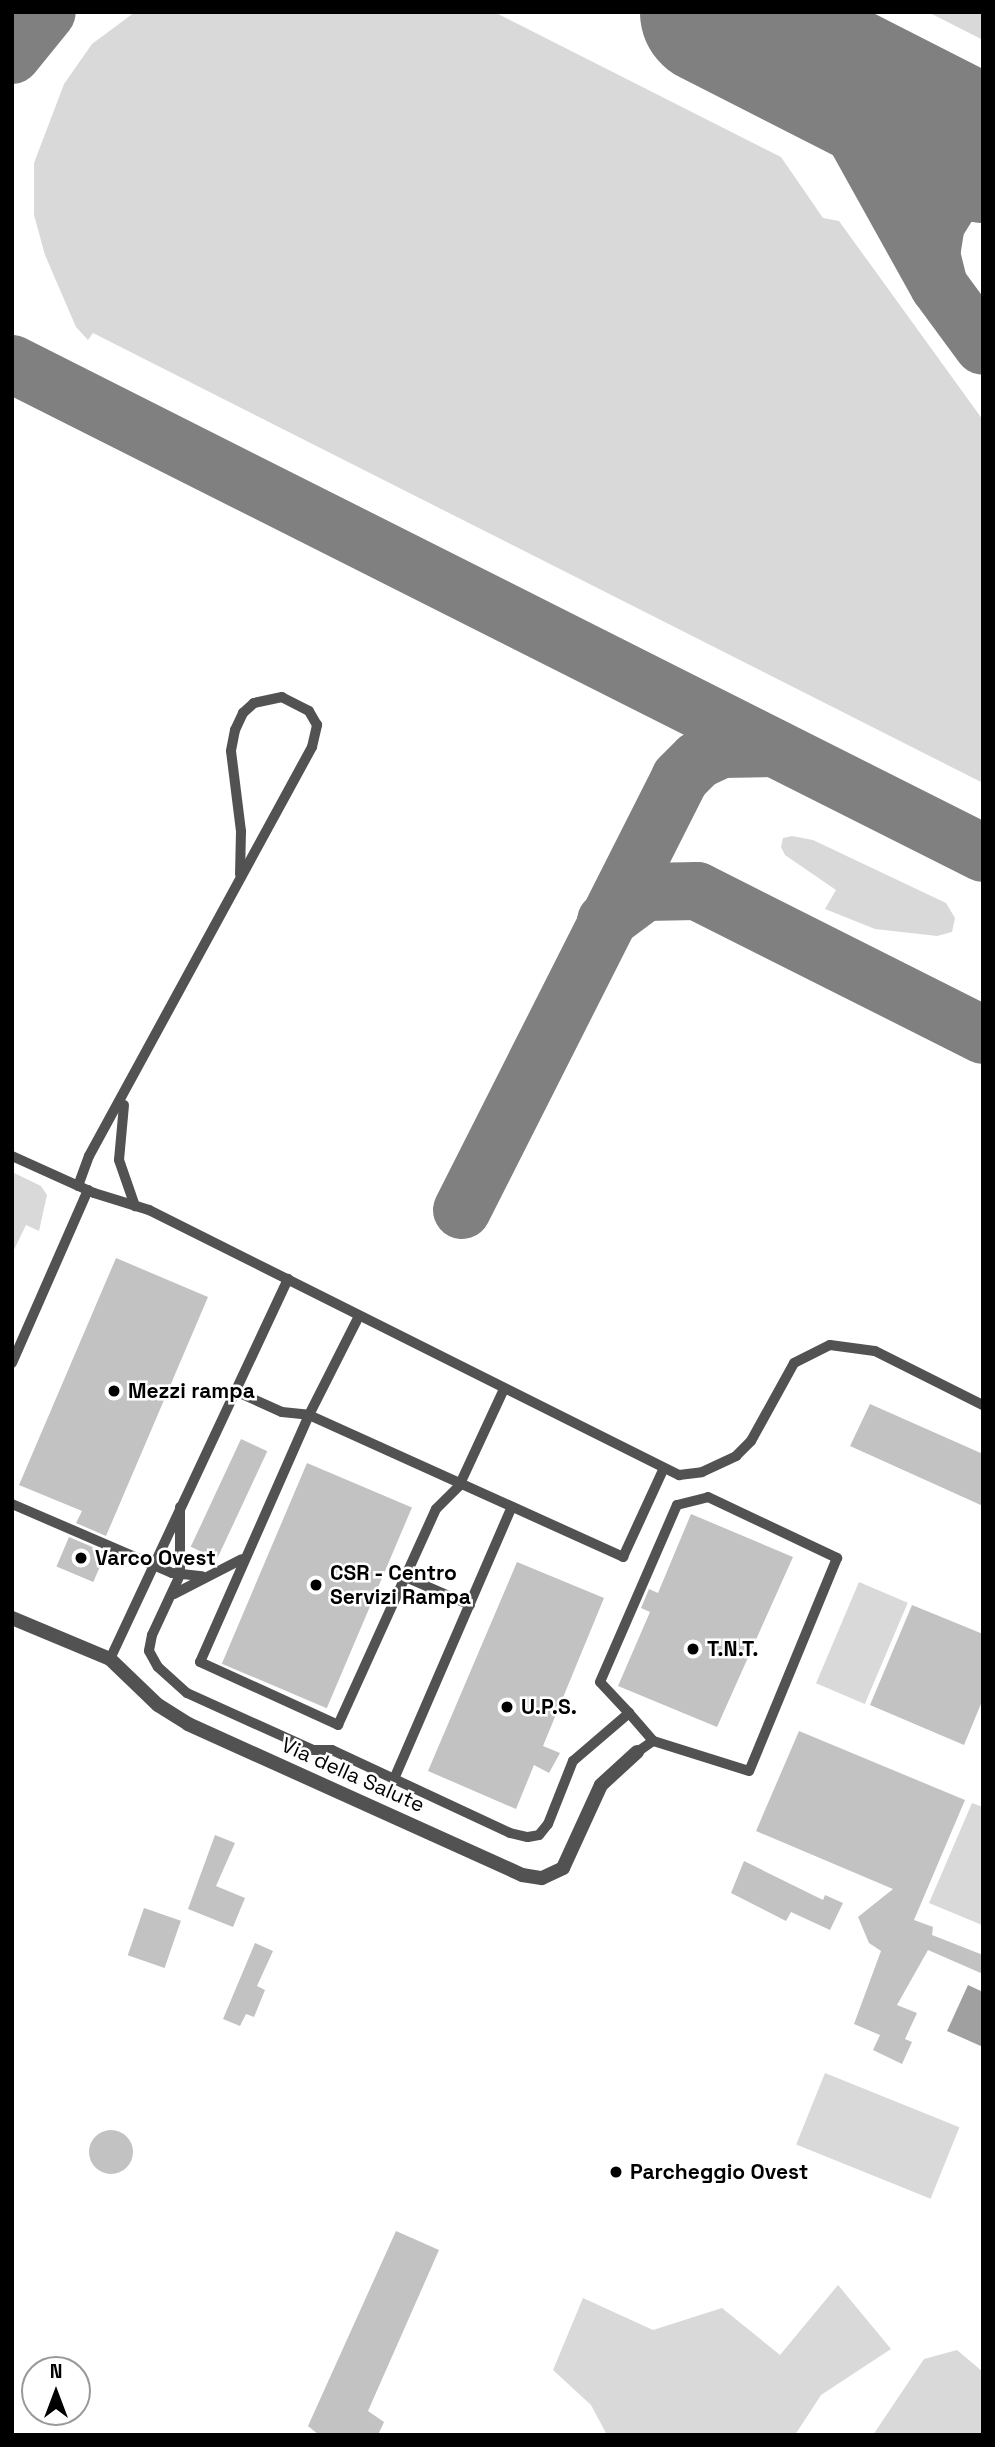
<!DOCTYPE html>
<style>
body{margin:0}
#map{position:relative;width:995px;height:2447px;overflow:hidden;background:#fff;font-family:"Space Grotesk",sans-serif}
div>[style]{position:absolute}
.green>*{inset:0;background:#d9d9d9;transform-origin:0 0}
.water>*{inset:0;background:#a0a0a0}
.taxiway>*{height:58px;margin:-29px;padding:0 29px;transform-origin:29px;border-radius:29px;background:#808080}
.runway>*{height:145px;margin:-72.5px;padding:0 72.5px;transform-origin:72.5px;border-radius:72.5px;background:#808080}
.building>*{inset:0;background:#c2c2c2;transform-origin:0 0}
.round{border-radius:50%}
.lane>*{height:10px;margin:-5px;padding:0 5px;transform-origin:5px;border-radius:5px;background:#525252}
.street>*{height:14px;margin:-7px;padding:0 7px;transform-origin:7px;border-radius:7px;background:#525252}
.dots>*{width:19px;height:19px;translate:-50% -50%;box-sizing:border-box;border:4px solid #fff;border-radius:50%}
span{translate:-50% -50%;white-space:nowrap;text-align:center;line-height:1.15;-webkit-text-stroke:5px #fff;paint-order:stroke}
.poi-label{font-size:21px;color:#000;font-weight:700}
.left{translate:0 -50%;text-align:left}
.street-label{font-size:21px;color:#000}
.frame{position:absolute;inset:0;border:14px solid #000;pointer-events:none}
.north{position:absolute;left:21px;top:2356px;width:70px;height:70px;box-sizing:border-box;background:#fff;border:2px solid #999;border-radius:50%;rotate:0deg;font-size:19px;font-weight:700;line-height:28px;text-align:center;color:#000}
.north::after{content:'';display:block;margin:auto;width:24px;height:32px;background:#000;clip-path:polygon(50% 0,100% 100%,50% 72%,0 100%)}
</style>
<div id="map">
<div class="green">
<i style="clip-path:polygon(135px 12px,494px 12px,781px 157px,823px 218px,839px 221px,983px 420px,983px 783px,93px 333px,88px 340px,76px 327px,45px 255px,34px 215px,34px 163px,64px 84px,92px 44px)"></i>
<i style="clip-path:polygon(928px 12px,983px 12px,983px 40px)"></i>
<i style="clip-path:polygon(792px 836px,813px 840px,946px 903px,955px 918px,952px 932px,937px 936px,875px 929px,825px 909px,836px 890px,785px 855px,781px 847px,783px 838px)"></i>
<i style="clip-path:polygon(12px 1172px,41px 1186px,47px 1195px,39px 1231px,26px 1225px,12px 1254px)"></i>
<i style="left:859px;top:1582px;width:53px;height:110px;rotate:23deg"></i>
<i style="clip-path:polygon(972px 1803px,983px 1807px,982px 1925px,929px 1903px)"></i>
<i style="left:825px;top:2073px;width:145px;height:77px;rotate:22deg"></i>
<i style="clip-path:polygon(838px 2285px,891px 2349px,821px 2395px,795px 2435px,607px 2435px,591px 2405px,553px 2370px,583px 2298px,653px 2330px,722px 2308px,780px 2355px)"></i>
<i style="clip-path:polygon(957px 2350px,983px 2372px,983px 2435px,873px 2435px,924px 2359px)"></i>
</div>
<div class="water">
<i style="clip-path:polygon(968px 1985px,983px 1992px,983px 2047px,947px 2031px)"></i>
</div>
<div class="taxiway">
<i style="left:12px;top:55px;width:55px;rotate:-50.9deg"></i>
<i style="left:807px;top:60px;width:22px;rotate:47deg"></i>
<i style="left:822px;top:76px;width:240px;rotate:60.9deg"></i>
<i style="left:939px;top:286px;width:74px;rotate:53.7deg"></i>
<i style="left:939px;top:286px;width:32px;rotate:-104deg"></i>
<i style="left:931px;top:255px;width:31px;rotate:-81deg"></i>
<i style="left:936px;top:224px;width:32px;rotate:-58deg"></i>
<i style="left:953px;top:197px;width:36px;rotate:-32deg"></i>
<i style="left:12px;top:364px;width:1087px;rotate:26.73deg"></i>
<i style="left:606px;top:921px;width:49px;rotate:-36.6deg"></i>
<i style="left:645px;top:892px;width:52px;rotate:-1.1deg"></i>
<i style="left:697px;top:891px;width:320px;rotate:26.7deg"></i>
<i style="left:462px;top:1210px;width:484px;rotate:-63.2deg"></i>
<i style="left:680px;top:778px;width:25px;rotate:-45deg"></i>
<i style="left:698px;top:760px;width:26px;rotate:-25deg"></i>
<i style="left:722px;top:749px;width:52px;rotate:-1.1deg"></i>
</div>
<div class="runway">
<i style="left:712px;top:12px;width:304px;rotate:27deg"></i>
</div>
<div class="building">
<i style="clip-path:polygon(116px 1258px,208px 1297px,106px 1536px,76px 1523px,82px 1511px,19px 1485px)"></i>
<i style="clip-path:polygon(870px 1404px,983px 1454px,983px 1506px,850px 1446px)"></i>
<i style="left:241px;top:1439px;width:29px;height:119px;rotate:25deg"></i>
<i style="left:307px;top:1463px;width:114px;height:218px;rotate:23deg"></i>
<i style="clip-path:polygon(691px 1514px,793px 1557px,717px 1727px,618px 1686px,650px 1612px,641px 1608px,649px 1589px,658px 1593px)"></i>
<i style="left:69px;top:1537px;width:40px;height:32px;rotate:23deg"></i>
<i style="clip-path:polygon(517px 1562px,604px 1598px,543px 1746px,560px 1753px,549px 1773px,534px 1765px,516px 1809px,428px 1771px)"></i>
<i style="clip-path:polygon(912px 1605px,983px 1634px,983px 1699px,964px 1745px,870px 1705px)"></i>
<i style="clip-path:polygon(799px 1731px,965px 1800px,914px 1920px,933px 1927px,932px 1935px,983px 1955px,983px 1974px,928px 1950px,897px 2005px,917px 2013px,905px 2039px,912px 2042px,902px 2064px,873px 2050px,880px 2035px,854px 2024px,881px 1951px,869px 1943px,858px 1917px,893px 1889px,756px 1831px)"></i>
<i style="clip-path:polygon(215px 1835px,235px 1843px,216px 1886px,245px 1898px,233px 1927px,188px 1909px)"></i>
<i style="clip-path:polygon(744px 1861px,823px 1900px,825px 1895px,843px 1903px,830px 1930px,791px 1912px,786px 1921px,731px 1893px)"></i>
<i style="left:144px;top:1908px;width:39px;height:50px;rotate:19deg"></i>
<i style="clip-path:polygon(255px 1943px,273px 1951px,257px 1986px,265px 1990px,254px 2017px,246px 2014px,240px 2026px,223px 2019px)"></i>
<i class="round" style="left:89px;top:2130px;width:44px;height:44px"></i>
<i style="clip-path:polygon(396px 2231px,439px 2250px,368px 2411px,384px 2422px,378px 2435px,319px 2435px,308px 2426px)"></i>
</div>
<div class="lane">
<i style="left:124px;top:1105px;width:55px;rotate:95.2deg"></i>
<i style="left:119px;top:1160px;width:49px;rotate:70.8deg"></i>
<i style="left:12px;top:1156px;width:90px;rotate:24.3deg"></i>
<i style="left:94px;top:1193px;width:58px;rotate:17.2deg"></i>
<i style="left:149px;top:1210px;width:593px;rotate:26.57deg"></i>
<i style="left:679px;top:1475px;width:23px;rotate:-7deg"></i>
<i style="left:702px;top:1472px;width:38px;rotate:-25deg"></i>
<i style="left:736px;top:1456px;width:21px;rotate:-45deg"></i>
<i style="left:751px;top:1441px;width:89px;rotate:-61.1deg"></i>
<i style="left:794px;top:1363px;width:40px;rotate:-26.6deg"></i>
<i style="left:830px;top:1345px;width:45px;rotate:7.6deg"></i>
<i style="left:875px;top:1351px;width:121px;rotate:26.6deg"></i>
<i style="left:78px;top:1186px;width:32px;rotate:-70deg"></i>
<i style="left:89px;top:1156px;width:466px;rotate:-61.4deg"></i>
<i style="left:312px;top:747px;width:23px;rotate:-77deg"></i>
<i style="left:317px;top:725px;width:16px;rotate:-120deg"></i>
<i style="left:309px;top:711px;width:30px;rotate:-153deg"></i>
<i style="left:282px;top:697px;width:29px;rotate:168deg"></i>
<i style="left:254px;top:703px;width:15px;rotate:138deg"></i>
<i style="left:243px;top:713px;width:19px;rotate:115deg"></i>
<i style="left:235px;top:730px;width:21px;rotate:101deg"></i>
<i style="left:231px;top:751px;width:81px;rotate:82.9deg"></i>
<i style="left:241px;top:831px;width:43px;rotate:91.3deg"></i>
<i style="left:359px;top:1316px;width:111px;rotate:116.8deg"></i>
<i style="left:309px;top:1415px;width:270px;rotate:113.8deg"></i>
<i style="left:200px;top:1662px;width:152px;rotate:24.5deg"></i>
<i style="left:338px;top:1725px;width:237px;rotate:-65.6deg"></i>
<i style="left:436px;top:1509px;width:33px;rotate:-45deg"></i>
<i style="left:459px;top:1486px;width:107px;rotate:-65.1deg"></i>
<i style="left:12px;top:1363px;width:189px;rotate:-66.3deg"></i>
<i style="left:235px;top:1391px;width:51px;rotate:24.1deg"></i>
<i style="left:282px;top:1412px;width:27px;rotate:6deg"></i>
<i style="left:309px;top:1415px;width:345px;rotate:24.3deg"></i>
<i style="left:623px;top:1557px;width:96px;rotate:-65.3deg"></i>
<i style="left:12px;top:1504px;width:174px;rotate:23.3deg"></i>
<i style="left:172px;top:1573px;width:30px;rotate:6deg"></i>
<i style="left:180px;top:1507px;width:68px;rotate:90deg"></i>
<i style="left:180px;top:1575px;width:66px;rotate:115deg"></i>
<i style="left:152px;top:1635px;width:16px;rotate:101deg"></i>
<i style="left:149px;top:1651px;width:18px;rotate:61deg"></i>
<i style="left:158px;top:1667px;width:39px;rotate:42deg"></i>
<i style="left:187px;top:1693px;width:138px;rotate:24.3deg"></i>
<i style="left:313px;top:1750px;width:19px"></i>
<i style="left:332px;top:1750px;width:196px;rotate:25deg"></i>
<i style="left:510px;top:1833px;width:18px;rotate:13deg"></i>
<i style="left:528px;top:1837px;width:11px;rotate:-10deg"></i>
<i style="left:539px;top:1835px;width:14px;rotate:-51deg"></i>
<i style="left:548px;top:1824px;width:68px;rotate:-68.4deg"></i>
<i style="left:573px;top:1761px;width:74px;rotate:-40.6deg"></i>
<i style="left:629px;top:1713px;width:37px;rotate:49deg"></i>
<i style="left:653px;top:1741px;width:19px;rotate:145deg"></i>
<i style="left:403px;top:1576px;width:73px;rotate:23.4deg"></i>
<i style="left:174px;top:1594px;width:76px;rotate:-27.2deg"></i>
<i style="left:110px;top:1659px;width:420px;rotate:-64.9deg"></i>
<i style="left:629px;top:1713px;width:42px;rotate:-133.1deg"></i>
<i style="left:600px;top:1682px;width:193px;rotate:-66.5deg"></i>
<i style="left:677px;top:1505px;width:32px;rotate:-14deg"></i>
<i style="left:708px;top:1497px;width:143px;rotate:25.3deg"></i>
<i style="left:837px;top:1558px;width:230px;rotate:112.4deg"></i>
<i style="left:749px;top:1771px;width:101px;rotate:-162.6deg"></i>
<i style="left:394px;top:1779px;width:294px;rotate:-66.6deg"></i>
</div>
<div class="street">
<i style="left:12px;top:1618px;width:106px;rotate:22.7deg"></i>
<i style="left:110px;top:1659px;width:66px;rotate:43.8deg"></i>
<i style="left:158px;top:1705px;width:36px;rotate:32deg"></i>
<i style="left:188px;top:1724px;width:367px;rotate:24.3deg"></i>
<i style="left:522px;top:1875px;width:20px;rotate:9deg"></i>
<i style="left:542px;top:1878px;width:23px;rotate:-25deg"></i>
<i style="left:563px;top:1868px;width:91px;rotate:-65.4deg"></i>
<i style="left:601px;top:1785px;width:49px;rotate:-42.5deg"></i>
</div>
<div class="dots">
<i style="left:114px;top:1391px;background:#000"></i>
<i style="left:81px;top:1558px;background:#000"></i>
<i style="left:316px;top:1585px;background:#000"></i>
<i style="left:693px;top:1649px;background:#000"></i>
<i style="left:507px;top:1707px;background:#000"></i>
<i style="left:616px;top:2172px;background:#000"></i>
</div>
<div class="poi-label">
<span class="left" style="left:128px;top:1391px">Mezzi rampa</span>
<span class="left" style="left:95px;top:1558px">Varco Ovest</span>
<span class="left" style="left:330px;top:1585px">CSR - Centro<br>Servizi Rampa</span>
<span class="left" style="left:707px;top:1649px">T.N.T.</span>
<span class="left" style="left:521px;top:1707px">U.P.S.</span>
<span class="left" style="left:630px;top:2172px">Parcheggio Ovest</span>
</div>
<div class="street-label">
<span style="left:353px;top:1775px;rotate:24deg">Via della Salute</span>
</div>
<div class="frame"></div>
<div class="north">N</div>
</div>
